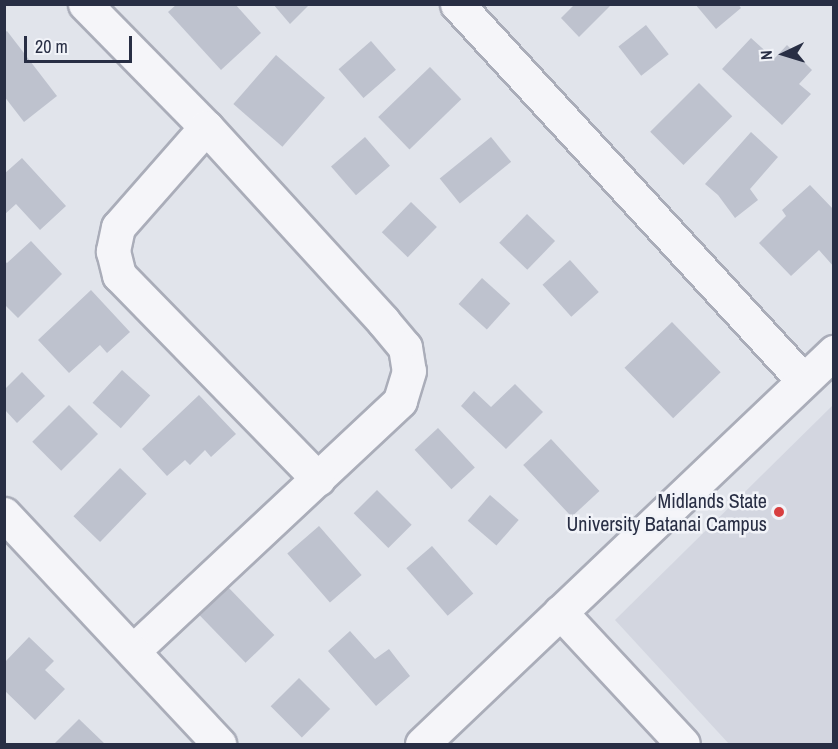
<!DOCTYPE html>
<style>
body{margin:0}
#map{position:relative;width:838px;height:749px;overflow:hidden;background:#e1e4eb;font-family:"Archivo Narrow",sans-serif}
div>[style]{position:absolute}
.built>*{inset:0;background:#d3d6e0}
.building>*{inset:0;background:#bec2ce;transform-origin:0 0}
.roads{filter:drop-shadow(2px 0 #aaadb9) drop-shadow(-2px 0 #aaadb9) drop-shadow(0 2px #aaadb9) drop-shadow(0 -2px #aaadb9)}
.minor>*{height:33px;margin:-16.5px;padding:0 16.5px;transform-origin:16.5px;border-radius:16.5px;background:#f5f5f9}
.dots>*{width:16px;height:16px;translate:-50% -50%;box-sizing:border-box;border:3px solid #f1f3f8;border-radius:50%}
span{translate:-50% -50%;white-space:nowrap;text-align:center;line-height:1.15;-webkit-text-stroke:5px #f1f3f8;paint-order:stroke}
.poi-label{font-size:20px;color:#282e44}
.right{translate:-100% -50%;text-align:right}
.frame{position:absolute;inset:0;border:6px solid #282e44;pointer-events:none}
.north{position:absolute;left:754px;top:24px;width:60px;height:60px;-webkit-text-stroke:4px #f1f3f8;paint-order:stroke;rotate:266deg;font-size:16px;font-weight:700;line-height:24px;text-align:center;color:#282e44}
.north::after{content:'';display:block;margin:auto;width:21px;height:27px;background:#282e44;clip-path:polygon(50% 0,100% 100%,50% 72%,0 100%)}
.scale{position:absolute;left:24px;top:36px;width:108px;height:27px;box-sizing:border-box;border:3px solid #282e44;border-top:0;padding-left:8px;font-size:18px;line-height:21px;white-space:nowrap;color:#282e44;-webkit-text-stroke:4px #f1f3f8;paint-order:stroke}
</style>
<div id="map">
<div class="built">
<i style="clip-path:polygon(833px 405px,833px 744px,729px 744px,615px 620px)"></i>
</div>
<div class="building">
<i style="clip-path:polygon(177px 4px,235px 4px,261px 33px,221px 70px,168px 12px)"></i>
<i style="clip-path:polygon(273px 4px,310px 4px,290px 24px)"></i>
<i style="clip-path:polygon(575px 4px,612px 4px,579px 37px,561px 18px)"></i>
<i style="clip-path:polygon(695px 4px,738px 4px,741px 8px,716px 29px)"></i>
<i style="left:646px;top:25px;width:37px;height:35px;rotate:52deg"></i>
<i style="clip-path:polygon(7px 31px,57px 96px,24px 122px,4px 96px,4px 33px)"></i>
<i style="clip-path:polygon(751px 38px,774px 59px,787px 45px,812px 70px,799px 84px,811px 94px,782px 125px,722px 69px)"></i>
<i style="left:371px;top:41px;width:38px;height:43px;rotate:49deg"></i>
<i style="left:276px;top:55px;width:65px;height:65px;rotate:41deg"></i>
<i style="left:430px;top:67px;width:45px;height:72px;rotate:46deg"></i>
<i style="left:699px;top:83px;width:47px;height:69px;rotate:45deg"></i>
<i style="clip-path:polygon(751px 132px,778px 157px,750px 189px,758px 200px,735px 218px,718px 195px,705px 184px)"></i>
<i style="left:365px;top:137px;width:38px;height:45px;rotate:49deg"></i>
<i style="left:491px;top:137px;width:32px;height:66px;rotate:51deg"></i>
<i style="clip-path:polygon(22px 158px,66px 206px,40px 230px,16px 204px,4px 215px,4px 174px)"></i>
<i style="clip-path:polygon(810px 185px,834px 210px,834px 267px,819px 250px,791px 276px,759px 243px,786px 216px,782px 210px)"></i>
<i style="left:411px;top:202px;width:36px;height:42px;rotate:44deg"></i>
<i style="left:527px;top:214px;width:39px;height:40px;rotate:44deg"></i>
<i style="clip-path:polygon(31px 241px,62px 274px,18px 318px,4px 304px,4px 261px,7px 263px)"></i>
<i style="left:570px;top:260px;width:43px;height:37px;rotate:48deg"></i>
<i style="left:482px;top:278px;width:38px;height:35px;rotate:42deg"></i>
<i style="clip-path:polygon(91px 290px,130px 332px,107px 353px,100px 345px,69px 373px,38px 340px)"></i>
<i style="left:672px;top:322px;width:70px;height:66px;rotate:46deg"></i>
<i style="left:122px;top:370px;width:38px;height:44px;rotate:42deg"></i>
<i style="clip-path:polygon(22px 372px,45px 396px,17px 423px,5px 410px,5px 389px)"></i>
<i style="clip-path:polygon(515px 384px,543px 412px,506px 449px,461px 406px,474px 391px,491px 407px)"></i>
<i style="clip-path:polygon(199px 395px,236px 434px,211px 457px,205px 450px,190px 465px,185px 460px,167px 476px,142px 449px)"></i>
<i style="left:69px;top:405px;width:41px;height:52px;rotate:45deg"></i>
<i style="left:438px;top:428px;width:54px;height:32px;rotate:47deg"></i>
<i style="left:551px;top:439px;width:71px;height:38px;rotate:47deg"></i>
<i style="left:120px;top:468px;width:37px;height:67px;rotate:44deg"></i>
<i style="left:377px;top:490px;width:49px;height:33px;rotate:45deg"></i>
<i style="left:490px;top:495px;width:38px;height:34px;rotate:41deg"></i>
<i style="left:319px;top:526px;width:65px;height:42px;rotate:49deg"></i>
<i style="left:432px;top:546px;width:63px;height:34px;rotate:49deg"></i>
<i style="left:225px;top:584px;width:71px;height:40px;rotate:46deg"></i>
<i style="clip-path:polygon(350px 631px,375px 659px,389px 649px,410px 676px,376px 706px,328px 651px)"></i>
<i style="clip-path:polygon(29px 637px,54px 661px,45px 670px,65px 689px,35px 720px,4px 690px,4px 663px)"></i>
<i style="left:299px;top:678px;width:44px;height:40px;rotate:45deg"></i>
<i style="clip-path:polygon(79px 719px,105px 744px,54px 744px)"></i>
</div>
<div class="roads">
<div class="minor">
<i style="left:85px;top:4px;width:173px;rotate:45.5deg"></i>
<i style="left:206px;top:127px;width:263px;rotate:47.6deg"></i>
<i style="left:383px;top:321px;width:34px;rotate:50deg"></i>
<i style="left:405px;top:347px;width:24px;rotate:81deg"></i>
<i style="left:409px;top:371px;width:31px;rotate:107deg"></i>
<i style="left:400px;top:401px;width:364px;rotate:136.9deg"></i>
<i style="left:457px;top:4px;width:511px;rotate:47.38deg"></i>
<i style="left:206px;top:127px;width:133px;rotate:131.3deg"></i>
<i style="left:118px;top:227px;width:25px;rotate:102deg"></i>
<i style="left:113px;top:251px;width:25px;rotate:76deg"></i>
<i style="left:119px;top:275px;width:285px;rotate:45.7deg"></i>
<i style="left:4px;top:514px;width:315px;rotate:46.9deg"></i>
<i style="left:560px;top:612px;width:180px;rotate:47deg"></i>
<i style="left:422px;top:744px;width:569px;rotate:-43.58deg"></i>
</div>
</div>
<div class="dots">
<i style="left:779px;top:512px;background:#d83f40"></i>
</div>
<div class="poi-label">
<span class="right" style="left:767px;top:512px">Midlands State<br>University Batanai Campus</span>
</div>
<div class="frame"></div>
<div class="north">N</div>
<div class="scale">20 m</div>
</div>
